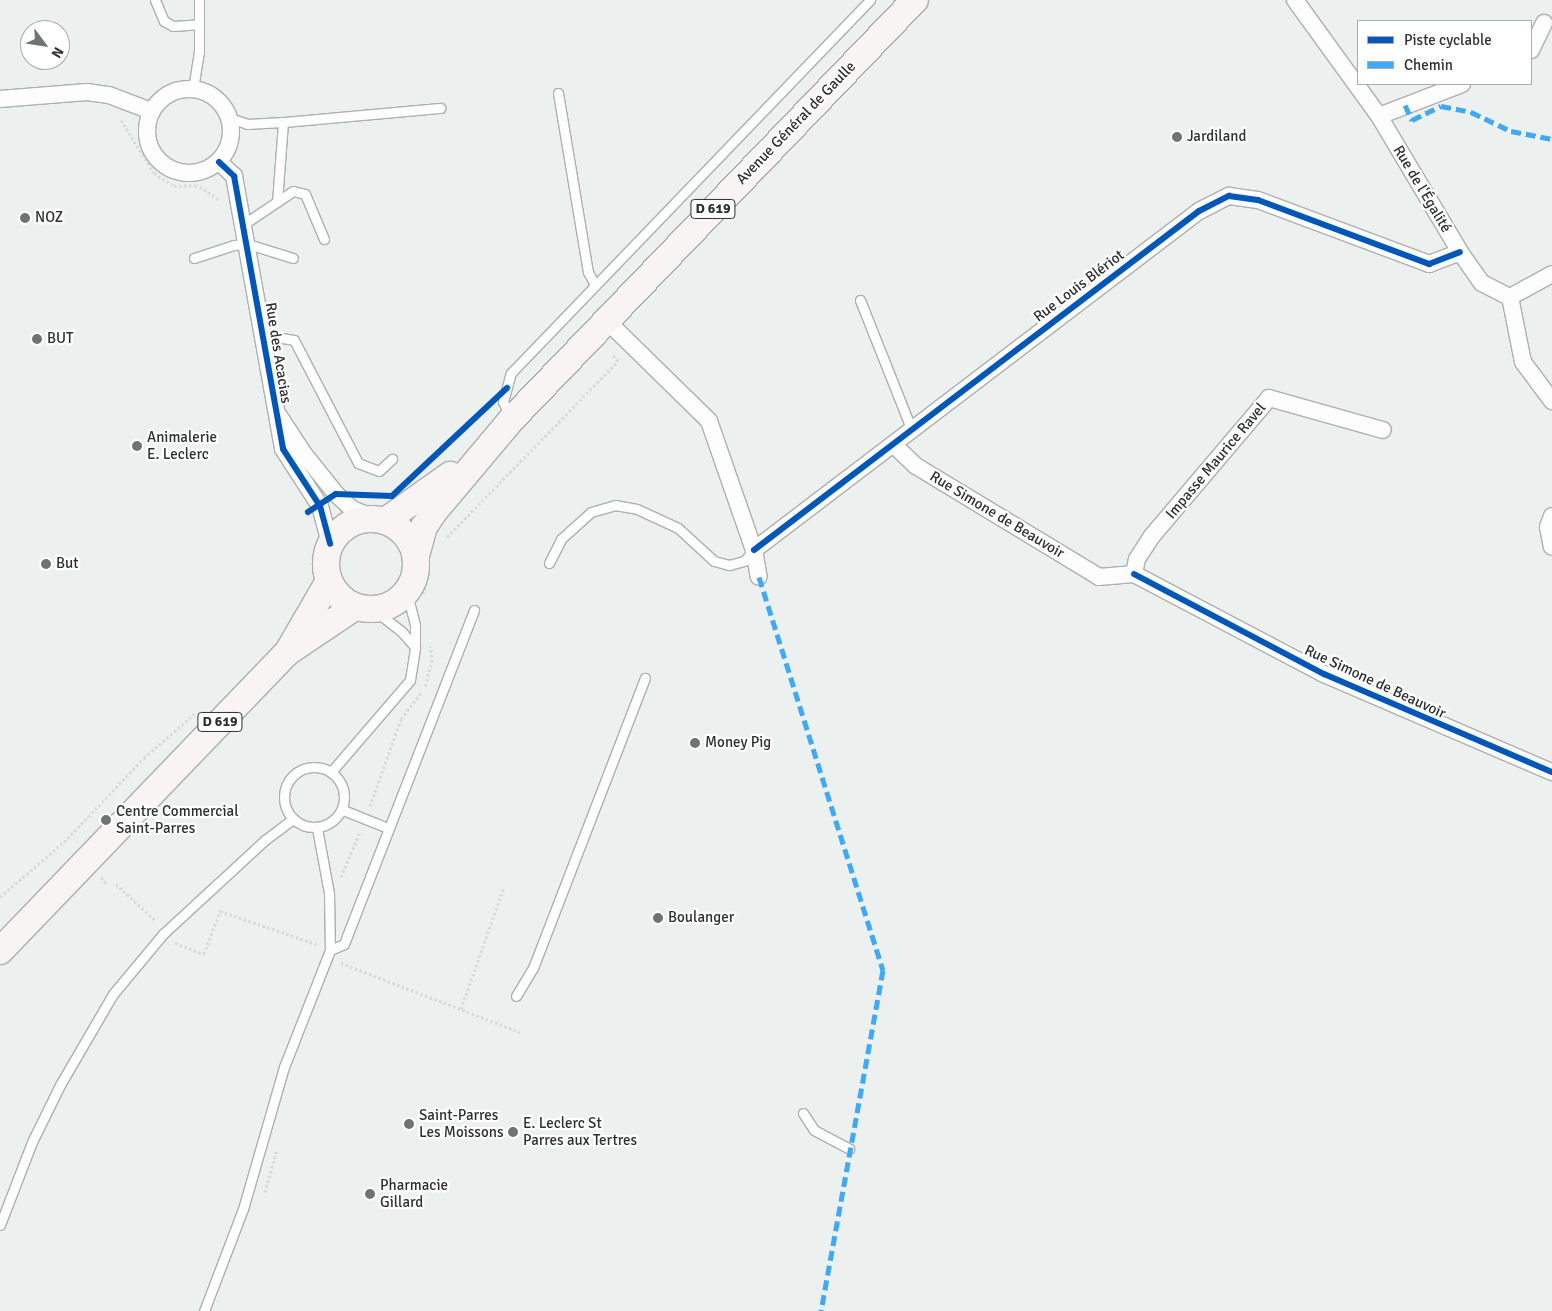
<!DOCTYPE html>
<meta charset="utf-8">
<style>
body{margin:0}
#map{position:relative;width:1552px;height:1311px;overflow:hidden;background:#ecf0ee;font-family:Signika,sans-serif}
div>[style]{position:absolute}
.path>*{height:3px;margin-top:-1.5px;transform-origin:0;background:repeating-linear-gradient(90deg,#d9dada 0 2.5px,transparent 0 5px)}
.roads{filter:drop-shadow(1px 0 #adb0ae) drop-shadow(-1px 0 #adb0ae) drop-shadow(0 1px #adb0ae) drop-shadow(0 -1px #adb0ae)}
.service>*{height:9px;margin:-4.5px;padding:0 4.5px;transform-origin:4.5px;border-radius:4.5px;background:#fcfdfc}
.service>.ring{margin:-4.5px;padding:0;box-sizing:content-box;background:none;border:9px solid #fcfdfc;border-radius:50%}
.minor>*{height:16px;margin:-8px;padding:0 8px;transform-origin:8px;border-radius:8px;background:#fcfdfc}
.minor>.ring{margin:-8px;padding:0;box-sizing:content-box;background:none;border:16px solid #fcfdfc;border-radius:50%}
.primary>*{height:26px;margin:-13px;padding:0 13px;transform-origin:13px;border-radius:13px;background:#f8f4f3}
.primary>.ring{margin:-13px;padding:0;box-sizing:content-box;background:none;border:26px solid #f8f4f3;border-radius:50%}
.quiet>*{height:5px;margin-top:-2.5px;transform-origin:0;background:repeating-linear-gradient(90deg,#3fa9f5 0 10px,transparent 0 15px)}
.cycleway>*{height:6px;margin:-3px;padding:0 3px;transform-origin:3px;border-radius:3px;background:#0057b8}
.dots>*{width:14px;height:14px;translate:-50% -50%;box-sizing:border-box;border:2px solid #fff;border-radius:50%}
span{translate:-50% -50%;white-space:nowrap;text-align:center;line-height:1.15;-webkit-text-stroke:4.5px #fff;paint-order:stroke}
.shield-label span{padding:1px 4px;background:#fff;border:1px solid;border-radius:4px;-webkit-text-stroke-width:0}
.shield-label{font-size:14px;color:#2e302f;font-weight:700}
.street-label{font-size:15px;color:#2e302f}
.poi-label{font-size:15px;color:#2e302f}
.left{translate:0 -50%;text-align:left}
.legend{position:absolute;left:1357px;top:20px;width:175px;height:65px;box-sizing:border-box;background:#fff;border:1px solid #abacac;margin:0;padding:6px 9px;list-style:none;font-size:15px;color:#2e302f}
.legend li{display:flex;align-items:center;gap:10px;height:25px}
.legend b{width:25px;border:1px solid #abacac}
.north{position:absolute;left:20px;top:20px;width:50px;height:50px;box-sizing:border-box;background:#fff;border:1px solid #abacac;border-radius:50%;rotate:121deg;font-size:14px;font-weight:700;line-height:20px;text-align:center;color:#2e302f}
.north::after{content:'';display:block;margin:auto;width:18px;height:22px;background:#707372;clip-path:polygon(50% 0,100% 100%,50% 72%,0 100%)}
</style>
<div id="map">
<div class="path">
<i style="left:121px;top:120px;width:62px;rotate:58.1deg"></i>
<i style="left:154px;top:173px;width:24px;rotate:33deg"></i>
<i style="left:174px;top:186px;width:21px;rotate:-3deg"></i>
<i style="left:195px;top:185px;width:10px;rotate:24deg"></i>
<i style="left:204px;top:189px;width:19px;rotate:35deg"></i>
<i style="left:447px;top:537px;width:245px;rotate:-45.8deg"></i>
<i style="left:618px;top:361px;width:8px;rotate:-130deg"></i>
<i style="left:312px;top:565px;width:14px;rotate:-82deg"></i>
<i style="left:423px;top:594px;width:21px;rotate:-73deg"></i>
<i style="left:425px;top:686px;width:25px;rotate:-74deg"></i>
<i style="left:432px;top:662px;width:16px;rotate:-94deg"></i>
<i style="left:370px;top:806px;width:92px;rotate:-70.4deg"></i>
<i style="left:401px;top:719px;width:35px;rotate:-53deg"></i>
<i style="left:101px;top:877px;width:10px;rotate:53deg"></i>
<i style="left:341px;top:877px;width:49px;rotate:-67.1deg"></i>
<i style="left:116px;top:884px;width:54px;rotate:42.8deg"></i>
<i style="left:0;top:897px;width:84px;rotate:-40.7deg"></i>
<i style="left:64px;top:842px;width:116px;rotate:-46.4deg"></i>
<i style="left:144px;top:758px;width:67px;rotate:-41.3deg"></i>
<i style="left:175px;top:943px;width:31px;rotate:21deg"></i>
<i style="left:204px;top:954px;width:46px;rotate:-69.6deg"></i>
<i style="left:220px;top:911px;width:102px;rotate:19deg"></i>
<i style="left:341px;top:963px;width:192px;rotate:21.1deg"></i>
<i style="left:461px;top:1009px;width:129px;rotate:-70.6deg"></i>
<i style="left:265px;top:1192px;width:44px;rotate:-74.1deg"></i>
</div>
<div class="roads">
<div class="service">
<i style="left:155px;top:0;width:23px;rotate:67deg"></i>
<i style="left:164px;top:21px;width:10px;rotate:29deg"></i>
<i style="left:173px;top:26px;width:26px;rotate:-4deg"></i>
<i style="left:193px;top:89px;width:37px;rotate:-81deg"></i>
<i style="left:199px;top:52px;width:52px;rotate:-90deg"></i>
<i style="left:558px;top:93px;width:181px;rotate:80.5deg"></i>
<i style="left:588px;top:272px;width:15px;rotate:62deg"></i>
<i style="left:230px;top:118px;width:18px;rotate:19deg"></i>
<i style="left:247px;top:124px;width:36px;rotate:-3deg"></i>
<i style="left:277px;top:202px;width:80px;rotate:-85.7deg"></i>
<i style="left:283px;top:122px;width:158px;rotate:-5.1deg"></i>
<i style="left:244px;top:224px;width:59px;rotate:-34deg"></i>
<i style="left:293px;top:191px;width:12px;rotate:14deg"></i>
<i style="left:305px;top:194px;width:49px;rotate:67.1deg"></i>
<i style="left:194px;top:258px;width:42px;rotate:-18deg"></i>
<i style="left:234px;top:245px;width:14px;rotate:-4deg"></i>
<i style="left:248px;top:244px;width:47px;rotate:17.3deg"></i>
<i style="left:860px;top:300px;width:141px;rotate:68.3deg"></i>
<i style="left:263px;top:335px;width:31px;rotate:9deg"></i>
<i style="left:294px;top:340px;width:139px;rotate:62.5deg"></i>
<i style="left:358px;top:463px;width:22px;rotate:21deg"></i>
<i style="left:379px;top:471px;width:18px;rotate:-43deg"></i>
<i style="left:511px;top:417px;width:17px;rotate:-118deg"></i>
<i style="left:503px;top:402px;width:30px;rotate:-75deg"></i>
<i style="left:511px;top:373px;width:518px;rotate:-46.1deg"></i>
<i style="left:549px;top:563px;width:27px;rotate:-63deg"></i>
<i style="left:561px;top:539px;width:40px;rotate:-42deg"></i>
<i style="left:591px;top:512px;width:25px;rotate:-16deg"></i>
<i style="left:615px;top:505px;width:22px;rotate:10deg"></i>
<i style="left:637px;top:509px;width:45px;rotate:24.9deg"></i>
<i style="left:678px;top:528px;width:49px;rotate:42.5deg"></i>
<i style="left:714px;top:561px;width:16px;rotate:15deg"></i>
<i style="left:729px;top:565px;width:16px;rotate:-15deg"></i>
<i style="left:744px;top:561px;width:15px;rotate:-48deg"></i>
<i style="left:374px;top:610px;width:36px;rotate:38deg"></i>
<i style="left:402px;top:632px;width:20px;rotate:49deg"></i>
<i style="left:415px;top:647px;width:22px;rotate:-90deg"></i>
<i style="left:415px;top:625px;width:34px;rotate:-104deg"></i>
<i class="ring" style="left:284px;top:767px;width:51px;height:51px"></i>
<i style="left:331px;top:772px;width:121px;rotate:-49.3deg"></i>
<i style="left:410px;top:680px;width:33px;rotate:-81deg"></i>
<i style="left:343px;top:810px;width:48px;rotate:21.8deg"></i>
<i style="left:330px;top:950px;width:15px;rotate:-23deg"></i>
<i style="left:344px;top:944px;width:9px;rotate:-69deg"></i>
<i style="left:347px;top:936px;width:350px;rotate:-68.7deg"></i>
<i style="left:516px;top:996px;width:33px;rotate:-59deg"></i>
<i style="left:533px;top:968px;width:311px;rotate:-68.9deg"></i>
<i style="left:803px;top:1113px;width:20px;rotate:57deg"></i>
<i style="left:814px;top:1130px;width:40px;rotate:28deg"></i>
<i style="left:0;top:1225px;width:89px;rotate:-68.9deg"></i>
<i style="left:32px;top:1142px;width:64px;rotate:-63.8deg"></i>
<i style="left:60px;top:1085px;width:105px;rotate:-59.8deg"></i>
<i style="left:113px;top:994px;width:78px;rotate:-50.2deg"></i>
<i style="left:163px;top:934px;width:139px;rotate:-42.7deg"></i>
<i style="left:265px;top:840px;width:35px;rotate:-37deg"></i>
<i style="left:204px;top:1311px;width:109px;rotate:-69.1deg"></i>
<i style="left:243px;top:1209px;width:148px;rotate:-73.9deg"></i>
<i style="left:284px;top:1067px;width:126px;rotate:-68.5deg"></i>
<i style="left:330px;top:950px;width:57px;rotate:-91deg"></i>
<i style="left:329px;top:893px;width:66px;rotate:-100.5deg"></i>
</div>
<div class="minor">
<i style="left:1295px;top:0;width:143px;rotate:54.1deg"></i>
<i style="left:1379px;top:116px;width:158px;rotate:59.2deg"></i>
<i style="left:1460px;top:252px;width:38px;rotate:55deg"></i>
<i style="left:1482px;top:283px;width:31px;rotate:27deg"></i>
<i style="left:1510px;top:297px;width:66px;rotate:78.7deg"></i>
<i style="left:1523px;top:362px;width:49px;rotate:53.4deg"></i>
<i style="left:1531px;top:50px;width:30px;rotate:-64deg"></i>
<i class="ring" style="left:147px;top:89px;width:68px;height:68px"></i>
<i style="left:0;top:99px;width:87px;rotate:-4.6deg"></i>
<i style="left:87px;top:92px;width:22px;rotate:8deg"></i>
<i style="left:109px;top:95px;width:45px;rotate:20.9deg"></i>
<i style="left:1379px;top:116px;width:89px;rotate:-21.1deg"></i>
<i style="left:219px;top:162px;width:21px;rotate:43deg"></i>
<i style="left:234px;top:176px;width:277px;rotate:79.8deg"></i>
<i style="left:283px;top:449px;width:68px;rotate:57deg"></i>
<i style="left:320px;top:506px;width:39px;rotate:75deg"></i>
<i style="left:1510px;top:297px;width:48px;rotate:-28.7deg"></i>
<i style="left:606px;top:320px;width:144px;rotate:44.4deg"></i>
<i style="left:709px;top:421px;width:137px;rotate:70.8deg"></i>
<i style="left:754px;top:550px;width:27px;rotate:80deg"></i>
<i style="left:279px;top:416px;width:45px;rotate:56.7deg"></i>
<i style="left:304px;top:454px;width:51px;rotate:51.3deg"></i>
<i style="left:336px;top:494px;width:22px;rotate:43deg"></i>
<i style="left:352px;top:509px;width:27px;rotate:22deg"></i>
<i style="left:894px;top:445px;width:30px;rotate:44deg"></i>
<i style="left:916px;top:466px;width:214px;rotate:31.2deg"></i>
<i style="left:1099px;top:577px;width:35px;rotate:-5deg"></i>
<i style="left:1552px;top:516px;width:12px;rotate:110deg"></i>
<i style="left:1548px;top:527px;width:20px;rotate:79deg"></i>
<i style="left:754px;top:550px;width:559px;rotate:-37.3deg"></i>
<i style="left:1199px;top:211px;width:34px;rotate:-27deg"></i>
<i style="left:1229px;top:196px;width:29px;rotate:8deg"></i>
<i style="left:1258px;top:200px;width:183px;rotate:20.5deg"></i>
<i style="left:1429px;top:264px;width:33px;rotate:-21deg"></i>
<i style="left:1134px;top:574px;width:215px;rotate:27.8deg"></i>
<i style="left:1324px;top:674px;width:248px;rotate:23.3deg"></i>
<i style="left:1134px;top:574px;width:15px;rotate:-79deg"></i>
<i style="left:1137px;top:559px;width:27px;rotate:-57deg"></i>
<i style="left:1152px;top:536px;width:181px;rotate:-49.7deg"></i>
<i style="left:1269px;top:398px;width:118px;rotate:15.7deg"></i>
</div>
<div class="primary">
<i class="ring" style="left:326px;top:519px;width:64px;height:64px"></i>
<i style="left:385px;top:521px;width:80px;rotate:-35.3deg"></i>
<i style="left:416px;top:556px;width:30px;rotate:-75deg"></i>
<i style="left:424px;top:527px;width:17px;rotate:-57deg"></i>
<i style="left:433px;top:513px;width:123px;rotate:-50deg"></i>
<i style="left:512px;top:419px;width:581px;rotate:-46.12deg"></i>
<i style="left:290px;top:648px;width:78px;rotate:-59.8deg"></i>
<i style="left:0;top:951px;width:415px;rotate:-46.1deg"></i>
<i style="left:288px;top:652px;width:81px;rotate:-33.9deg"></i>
</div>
</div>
<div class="quiet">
<i style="left:1405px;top:105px;width:17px;rotate:65deg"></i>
<i style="left:1412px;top:120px;width:32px;rotate:-26deg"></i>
<i style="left:1441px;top:106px;width:31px;rotate:11deg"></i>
<i style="left:1471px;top:112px;width:44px;rotate:25.4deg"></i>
<i style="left:1511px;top:131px;width:42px;rotate:11deg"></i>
<i style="left:759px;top:577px;width:412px;rotate:72.5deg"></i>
<i style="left:883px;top:970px;width:347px;rotate:100.3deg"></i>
</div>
<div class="cycleway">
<i style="left:219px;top:162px;width:21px;rotate:43deg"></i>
<i style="left:234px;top:176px;width:277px;rotate:79.8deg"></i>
<i style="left:283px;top:449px;width:68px;rotate:57deg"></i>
<i style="left:320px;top:506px;width:39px;rotate:75deg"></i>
<i style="left:308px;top:512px;width:33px;rotate:-33deg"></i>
<i style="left:336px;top:494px;width:56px;rotate:2deg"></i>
<i style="left:392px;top:496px;width:158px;rotate:-43.2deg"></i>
<i style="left:754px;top:550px;width:559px;rotate:-37.3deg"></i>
<i style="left:1199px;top:211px;width:34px;rotate:-27deg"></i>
<i style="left:1229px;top:196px;width:29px;rotate:8deg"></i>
<i style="left:1258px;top:200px;width:183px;rotate:20.5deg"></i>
<i style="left:1429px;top:264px;width:33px;rotate:-21deg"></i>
<i style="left:1134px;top:574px;width:215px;rotate:27.8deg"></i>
<i style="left:1324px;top:674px;width:248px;rotate:23.3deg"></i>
</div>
<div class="dots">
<i style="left:1177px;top:137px;background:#707372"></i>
<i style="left:25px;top:218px;background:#707372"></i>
<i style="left:37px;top:339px;background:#707372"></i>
<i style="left:137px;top:446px;background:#707372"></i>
<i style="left:46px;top:564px;background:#707372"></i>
<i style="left:695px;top:743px;background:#707372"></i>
<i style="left:106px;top:820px;background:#707372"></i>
<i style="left:658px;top:918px;background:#707372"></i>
<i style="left:409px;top:1124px;background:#707372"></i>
<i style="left:513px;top:1132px;background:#707372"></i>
<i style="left:370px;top:1194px;background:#707372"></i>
</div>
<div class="shield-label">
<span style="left:713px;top:209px">D 619</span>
<span style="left:220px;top:722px">D 619</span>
</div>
<div class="street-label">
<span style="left:796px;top:123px;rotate:-46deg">Avenue Général de Gaulle</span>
<span style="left:1422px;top:189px;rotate:59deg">Rue de l'Égalité</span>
<span style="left:1079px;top:286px;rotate:-37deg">Rue Louis Blériot</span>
<span style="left:278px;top:353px;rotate:81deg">Rue des Acacias</span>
<span style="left:1216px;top:461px;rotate:-50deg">Impasse Maurice Ravel</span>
<span style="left:997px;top:515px;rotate:31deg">Rue Simone de Beauvoir</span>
<span style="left:1375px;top:682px;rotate:25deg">Rue Simone de Beauvoir</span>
</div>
<div class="poi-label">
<span class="left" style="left:1187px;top:137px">Jardiland</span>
<span class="left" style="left:35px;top:218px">NOZ</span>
<span class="left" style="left:47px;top:339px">BUT</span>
<span class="left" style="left:147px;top:446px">Animalerie<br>E. Leclerc</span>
<span class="left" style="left:56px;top:564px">But</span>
<span class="left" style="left:705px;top:743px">Money Pig</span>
<span class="left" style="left:116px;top:820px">Centre Commercial<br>Saint-Parres</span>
<span class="left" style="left:668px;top:918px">Boulanger</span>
<span class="left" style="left:419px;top:1124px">Saint-Parres<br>Les Moissons</span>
<span class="left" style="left:523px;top:1132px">E. Leclerc St<br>Parres aux Tertres</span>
<span class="left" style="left:380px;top:1194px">Pharmacie<br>Gillard</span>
</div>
<ul class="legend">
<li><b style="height:6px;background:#0057b8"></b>Piste cyclable</li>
<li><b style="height:6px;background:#3fa9f5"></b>Chemin</li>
</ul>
<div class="north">N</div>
</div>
